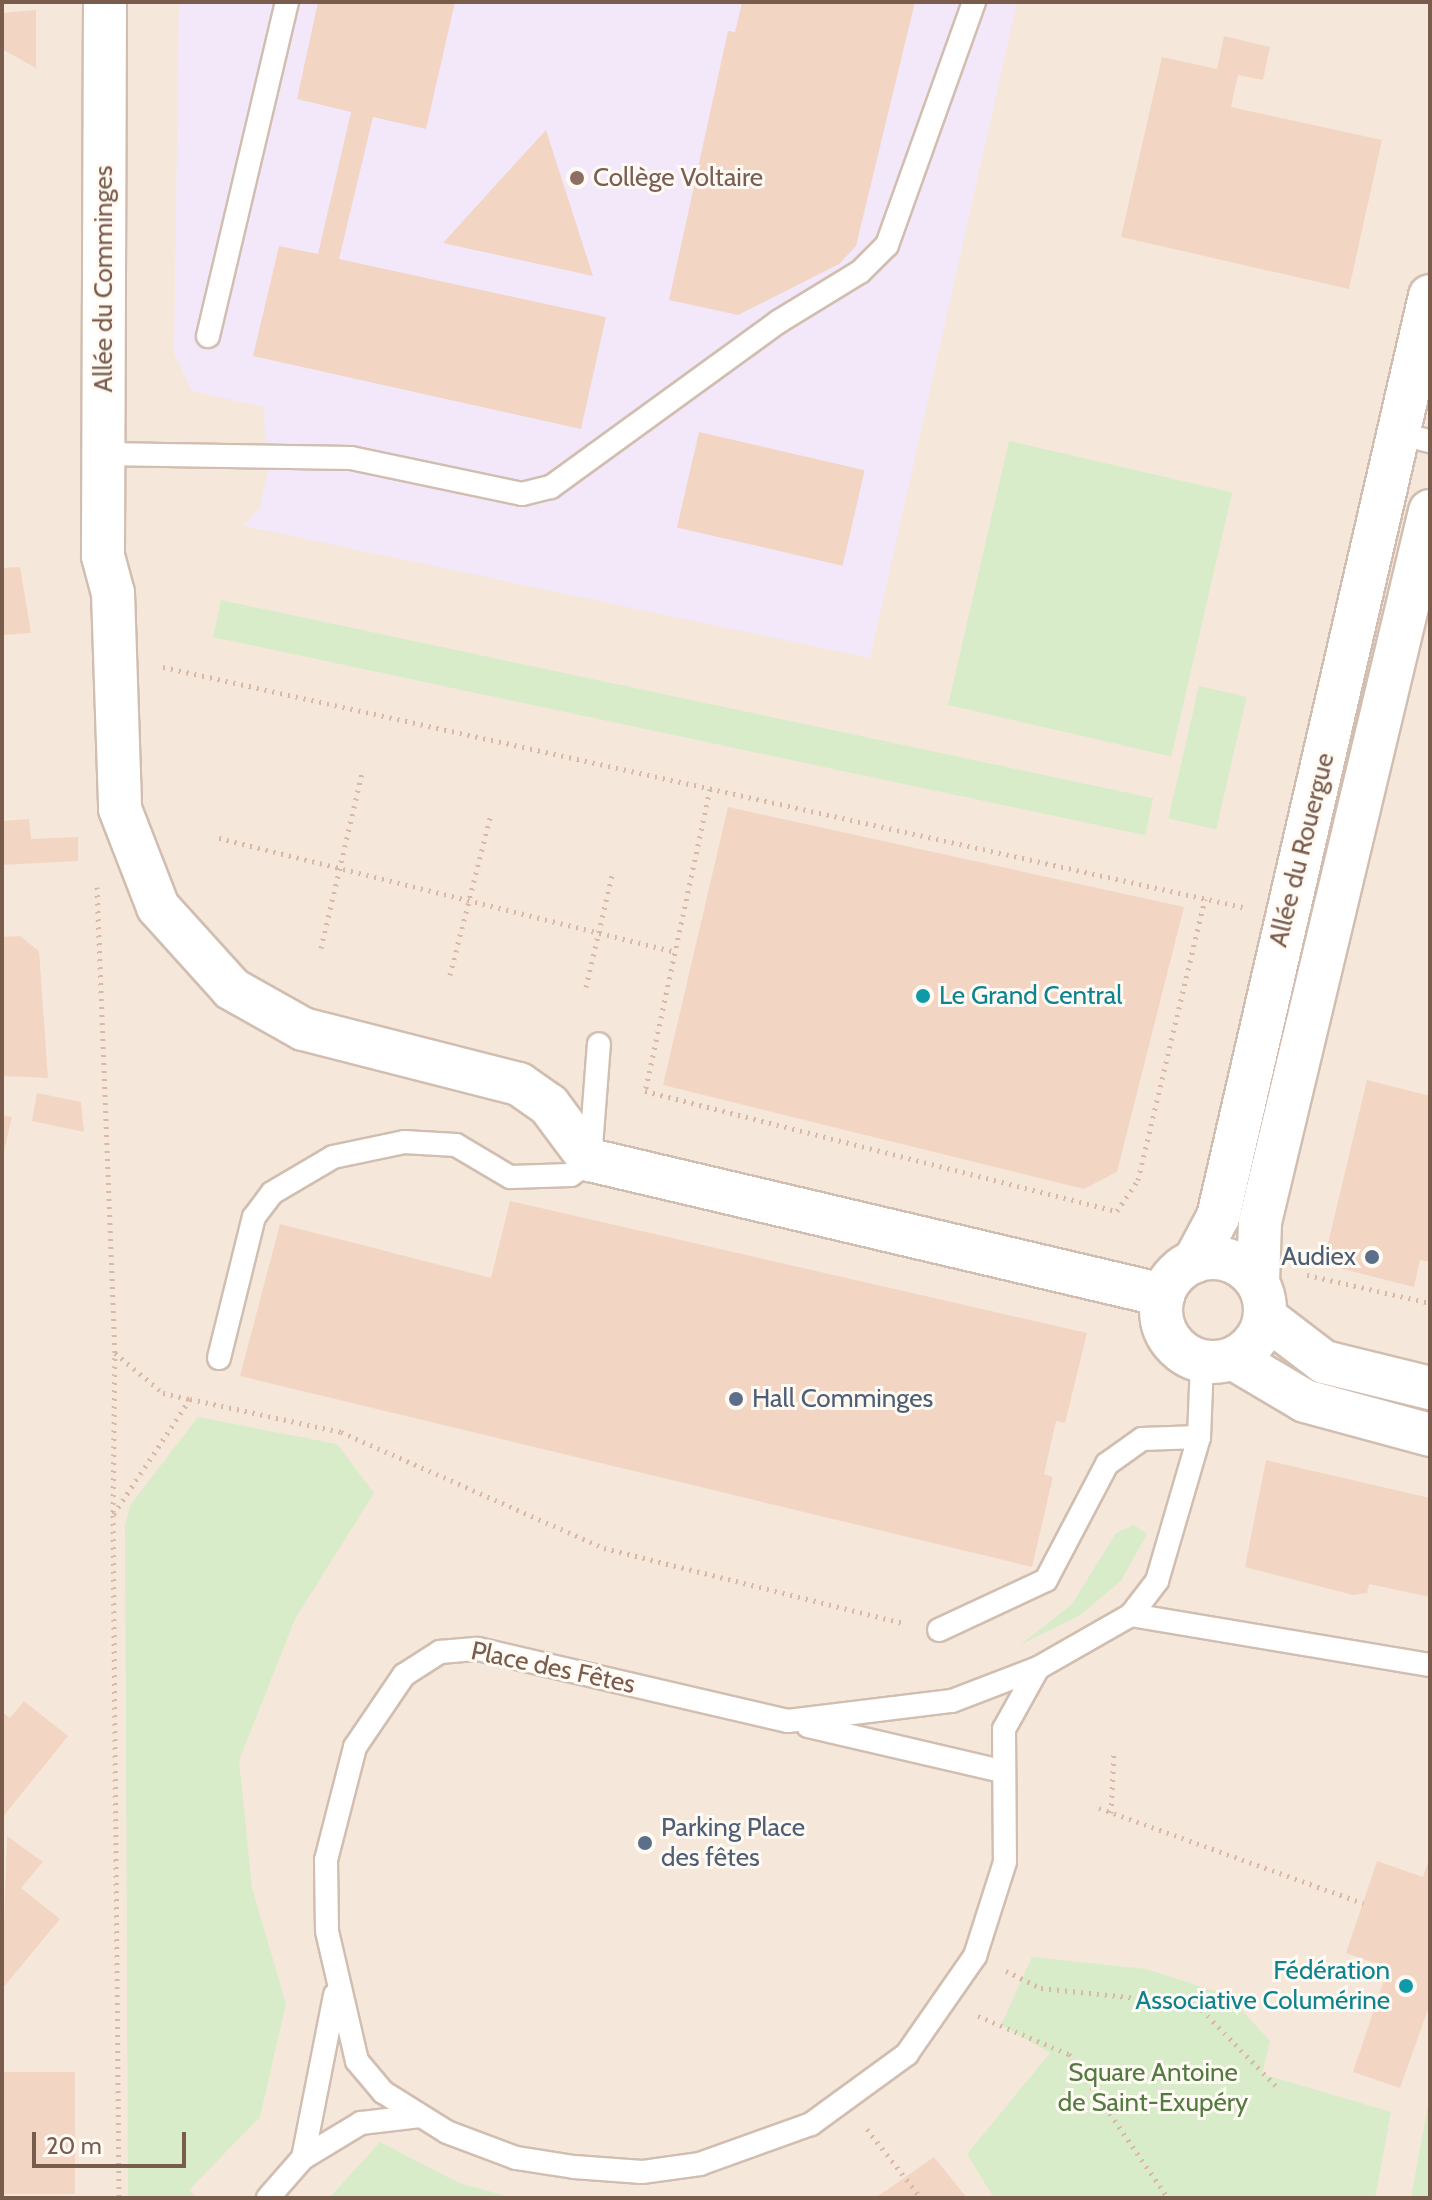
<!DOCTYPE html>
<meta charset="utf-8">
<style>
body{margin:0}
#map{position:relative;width:1432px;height:2200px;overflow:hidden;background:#fdf6ec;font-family:Cabin,sans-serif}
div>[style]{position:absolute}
.residential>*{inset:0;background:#f5e8da;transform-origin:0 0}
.education>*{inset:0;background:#f3e8fa}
.green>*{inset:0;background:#d8ecc9;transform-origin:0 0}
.building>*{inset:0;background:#f3d5c3;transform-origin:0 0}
.path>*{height:5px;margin-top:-2.5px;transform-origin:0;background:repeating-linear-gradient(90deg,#d9b8a5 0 2px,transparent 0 8px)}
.roads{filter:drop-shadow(2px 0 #d1beb0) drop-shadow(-2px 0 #d1beb0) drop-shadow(0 2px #d1beb0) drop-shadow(0 -2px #d1beb0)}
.lane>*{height:22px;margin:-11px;padding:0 11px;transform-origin:11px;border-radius:11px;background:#fff}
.street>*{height:42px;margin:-21px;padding:0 21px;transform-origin:21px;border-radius:21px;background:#fff}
.street>.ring{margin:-21px;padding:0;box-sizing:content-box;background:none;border:42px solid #fff;border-radius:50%}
.dots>*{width:22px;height:22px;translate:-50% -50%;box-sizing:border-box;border:4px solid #fffaf3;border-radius:50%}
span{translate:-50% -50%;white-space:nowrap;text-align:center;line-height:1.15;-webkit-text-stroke:6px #fffaf3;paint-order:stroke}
.education-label{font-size:26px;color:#785e54}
.left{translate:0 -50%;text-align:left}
.street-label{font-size:26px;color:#7a5c4d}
.culture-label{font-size:26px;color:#0d838f}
.right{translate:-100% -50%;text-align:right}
.service-label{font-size:26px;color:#4e5e75}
.park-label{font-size:26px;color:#537a41}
.frame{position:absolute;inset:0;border:4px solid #7a5c4d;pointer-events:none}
.scale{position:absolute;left:32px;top:2132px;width:154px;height:36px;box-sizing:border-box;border:4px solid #7a5c4d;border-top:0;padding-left:10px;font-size:24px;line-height:28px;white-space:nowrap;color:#7a5c4d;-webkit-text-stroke:6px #fffaf3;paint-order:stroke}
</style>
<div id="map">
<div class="residential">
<i style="left:2px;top:2px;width:1428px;height:2196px"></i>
</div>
<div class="education">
<i style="clip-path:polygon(179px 2px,1017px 2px,870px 658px,244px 526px,260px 507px,267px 475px,264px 407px,192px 391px,174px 353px)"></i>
</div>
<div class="green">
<i style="left:1009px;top:441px;width:229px;height:271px;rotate:13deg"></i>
<i style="left:221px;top:600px;width:953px;height:38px;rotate:12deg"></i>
<i style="left:1199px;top:686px;width:49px;height:136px;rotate:13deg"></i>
<i style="clip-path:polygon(198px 1417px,337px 1444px,374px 1493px,295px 1619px,239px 1760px,252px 1888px,286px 2004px,260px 2117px,189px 2190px,198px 2198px,128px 2198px,125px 1525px,131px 1504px)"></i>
<i style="clip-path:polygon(1134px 1525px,1147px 1534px,1121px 1581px,1080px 1615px,1020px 1645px,1072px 1604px,1116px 1533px)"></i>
<i style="clip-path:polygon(1032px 1957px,1147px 1969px,1229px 1996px,1270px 2041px,1262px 2074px,1391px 2112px,1375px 2198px,994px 2198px,967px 2154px,1050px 2053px,1001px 2025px)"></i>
<i style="clip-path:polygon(1430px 2094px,1430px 2198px,1411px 2198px)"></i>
<i style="clip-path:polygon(380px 2142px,459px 2183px,514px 2198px,329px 2198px)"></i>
</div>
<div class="building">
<i style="clip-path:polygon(318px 2px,455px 2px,426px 129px,373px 117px,339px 259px,606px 317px,581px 429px,253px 356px,279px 246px,318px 254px,351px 112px,297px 99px)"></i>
<i style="clip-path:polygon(742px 2px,915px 2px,856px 246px,839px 264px,738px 315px,669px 300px,728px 31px,735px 32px)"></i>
<i style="clip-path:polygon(36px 10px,36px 68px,2px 49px,2px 13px)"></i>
<i style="clip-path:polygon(1224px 36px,1270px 47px,1263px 80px,1238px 75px,1231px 107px,1382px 140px,1349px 289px,1121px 237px,1162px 57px,1217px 69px)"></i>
<i style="clip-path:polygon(546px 130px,593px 276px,443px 243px,492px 189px)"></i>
<i style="left:699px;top:432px;width:170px;height:98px;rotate:13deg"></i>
<i style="clip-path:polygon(20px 567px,31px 633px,2px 635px,2px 568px)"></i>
<i style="clip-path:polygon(728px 807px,1184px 907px,1117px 1172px,1084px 1189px,663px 1085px)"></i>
<i style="clip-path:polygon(29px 819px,31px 839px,78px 837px,78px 861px,2px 865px,2px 821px)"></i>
<i style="clip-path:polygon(20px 936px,39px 951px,48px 1078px,3px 1076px,2px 937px)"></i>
<i style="clip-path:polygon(1367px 1080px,1430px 1096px,1430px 1262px,1420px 1260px,1414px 1287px,1323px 1264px)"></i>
<i style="clip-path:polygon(37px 1093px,81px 1102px,84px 1132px,32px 1121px)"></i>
<i style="clip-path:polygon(2px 1115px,12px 1117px,3px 1155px,2px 1155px)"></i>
<i style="clip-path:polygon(510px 1201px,1087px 1333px,1065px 1423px,1056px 1421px,1044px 1474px,1053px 1477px,1032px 1567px,240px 1376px,280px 1224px,491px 1278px)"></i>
<i style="clip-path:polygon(1266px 1460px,1430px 1498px,1430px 1597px,1369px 1584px,1367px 1593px,1353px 1595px,1245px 1567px)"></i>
<i style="clip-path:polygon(24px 1701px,68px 1736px,2px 1818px,2px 1712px,10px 1718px)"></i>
<i style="clip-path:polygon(7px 1836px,43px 1862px,21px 1888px,60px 1919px,2px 1989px)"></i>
<i style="clip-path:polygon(1430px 1857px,1430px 2004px,1400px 2088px,1353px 2072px,1388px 1968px,1346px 1953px,1377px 1861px,1423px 1877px)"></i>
<i style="left:2px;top:2072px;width:73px;height:122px"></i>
<i style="clip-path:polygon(934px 2157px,967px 2198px,875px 2198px,894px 2185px)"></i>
</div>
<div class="path">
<i style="left:163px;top:667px;width:1106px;rotate:12.53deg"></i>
<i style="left:710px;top:789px;width:309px;rotate:102.1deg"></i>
<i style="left:645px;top:1091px;width:487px;rotate:14.3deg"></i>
<i style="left:1117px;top:1211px;width:37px;rotate:-56deg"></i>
<i style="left:1138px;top:1180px;width:289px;rotate:-76.6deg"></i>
<i style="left:219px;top:838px;width:470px;rotate:14deg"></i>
<i style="left:97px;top:887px;width:466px;rotate:87.8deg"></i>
<i style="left:115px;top:1353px;width:62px;rotate:39.8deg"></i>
<i style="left:163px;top:1393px;width:28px;rotate:13deg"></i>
<i style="left:190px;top:1399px;width:139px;rotate:123.6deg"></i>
<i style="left:113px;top:1515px;width:683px;rotate:89.5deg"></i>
<i style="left:321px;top:948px;width:180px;rotate:-76.8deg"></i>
<i style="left:450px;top:975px;width:166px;rotate:-75.7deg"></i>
<i style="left:586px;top:987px;width:115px;rotate:-76.9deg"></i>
<i style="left:1307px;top:1275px;width:126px;rotate:12.8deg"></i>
<i style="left:190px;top:1399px;width:155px;rotate:12.3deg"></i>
<i style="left:341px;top:1432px;width:287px;rotate:23.8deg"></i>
<i style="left:604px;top:1548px;width:307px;rotate:14.1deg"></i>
<i style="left:113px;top:1512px;width:158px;rotate:-89.3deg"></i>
<i style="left:1099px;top:1808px;width:281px;rotate:19.8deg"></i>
<i style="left:1111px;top:1813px;width:61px;rotate:-87.2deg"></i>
<i style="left:1006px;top:1971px;width:39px;rotate:26deg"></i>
<i style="left:1041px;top:1988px;width:156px;rotate:5.9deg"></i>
<i style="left:1196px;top:2004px;width:116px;rotate:45.7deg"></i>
<i style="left:978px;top:2016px;width:99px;rotate:22.7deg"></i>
<i style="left:1069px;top:2054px;width:175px;rotate:55.5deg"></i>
<i style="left:867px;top:2129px;width:88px;rotate:52deg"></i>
</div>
<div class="roads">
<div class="lane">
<i style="left:208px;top:336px;width:343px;rotate:-76.7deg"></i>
<i style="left:1397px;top:433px;width:34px;rotate:14deg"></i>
<i style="left:103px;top:454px;width:248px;rotate:0.9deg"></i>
<i style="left:351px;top:458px;width:175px;rotate:11.9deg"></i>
<i style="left:522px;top:494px;width:30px;rotate:-14deg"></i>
<i style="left:551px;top:487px;width:281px;rotate:-36deg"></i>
<i style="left:778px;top:322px;width:96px;rotate:-31.4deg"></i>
<i style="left:860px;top:272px;width:38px;rotate:-45deg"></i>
<i style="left:887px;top:245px;width:258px;rotate:-70.3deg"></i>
<i style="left:219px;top:1358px;width:145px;rotate:-76.1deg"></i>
<i style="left:254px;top:1217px;width:30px;rotate:-53deg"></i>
<i style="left:272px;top:1193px;width:71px;rotate:-30.5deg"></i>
<i style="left:333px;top:1157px;width:73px;rotate:-11.9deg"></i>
<i style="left:404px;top:1142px;width:52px;rotate:3.3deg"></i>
<i style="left:456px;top:1145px;width:63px;rotate:30.7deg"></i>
<i style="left:510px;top:1177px;width:61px;rotate:-1.9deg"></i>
<i style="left:571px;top:1175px;width:24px;rotate:-38deg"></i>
<i style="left:590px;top:1160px;width:116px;rotate:-85.6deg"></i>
<i style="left:1131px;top:1615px;width:303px;rotate:9.5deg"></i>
<i style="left:939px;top:1630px;width:118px;rotate:-25deg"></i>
<i style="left:1046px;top:1580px;width:131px;rotate:-62.3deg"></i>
<i style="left:1107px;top:1464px;width:43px;rotate:-35.5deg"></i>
<i style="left:1142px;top:1439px;width:57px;rotate:-2deg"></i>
<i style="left:1038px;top:1668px;width:70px;rotate:119.1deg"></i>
<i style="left:1004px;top:1729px;width:133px;rotate:89.6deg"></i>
<i style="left:1005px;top:1862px;width:99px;rotate:107.7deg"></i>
<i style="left:975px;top:1956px;width:119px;rotate:124.8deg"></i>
<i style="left:907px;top:2054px;width:119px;rotate:143.9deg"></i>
<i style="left:811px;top:2124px;width:118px;rotate:160.2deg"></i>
<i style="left:700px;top:2164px;width:59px;rotate:172.1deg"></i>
<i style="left:642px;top:2172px;width:68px;rotate:-175.8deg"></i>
<i style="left:574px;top:2167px;width:59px;rotate:-171.2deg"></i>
<i style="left:516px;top:2158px;width:74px;rotate:-159.4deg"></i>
<i style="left:447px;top:2132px;width:75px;rotate:-148deg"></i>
<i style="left:383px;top:2092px;width:40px;rotate:-130deg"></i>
<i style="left:357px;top:2061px;width:133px;rotate:-103deg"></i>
<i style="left:327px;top:1931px;width:71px;rotate:-90.8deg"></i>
<i style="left:326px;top:1860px;width:117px;rotate:-75.6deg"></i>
<i style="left:355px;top:1747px;width:87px;rotate:-55.8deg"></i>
<i style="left:404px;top:1675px;width:43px;rotate:-32.6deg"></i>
<i style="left:440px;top:1652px;width:38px;rotate:-5deg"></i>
<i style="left:478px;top:1649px;width:318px;rotate:13.1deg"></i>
<i style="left:788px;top:1721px;width:165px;rotate:-7deg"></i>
<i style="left:952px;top:1701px;width:92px;rotate:-21deg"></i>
<i style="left:1038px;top:1668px;width:107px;rotate:-29.7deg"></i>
<i style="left:1131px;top:1615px;width:43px;rotate:-52.6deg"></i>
<i style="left:1157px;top:1581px;width:150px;rotate:-73.7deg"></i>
<i style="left:1199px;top:1437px;width:75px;rotate:-87.7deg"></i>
<i style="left:808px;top:1726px;width:199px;rotate:13.1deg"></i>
<i style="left:335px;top:1995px;width:166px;rotate:101.1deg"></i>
<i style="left:303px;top:2158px;width:68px;rotate:-31.1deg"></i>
<i style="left:361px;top:2123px;width:59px;rotate:-6.8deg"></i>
<i style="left:268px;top:2198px;width:53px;rotate:-48.8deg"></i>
</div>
<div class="street">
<i style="left:105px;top:2px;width:554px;rotate:90.21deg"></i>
<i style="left:103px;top:556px;width:38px;rotate:75deg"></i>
<i style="left:113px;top:593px;width:216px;rotate:88.1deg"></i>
<i style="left:120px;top:809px;width:105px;rotate:68.8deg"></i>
<i style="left:158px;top:907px;width:110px;rotate:47.9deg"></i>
<i style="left:232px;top:989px;width:81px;rotate:29.4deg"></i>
<i style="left:303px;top:1029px;width:223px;rotate:14.3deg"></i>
<i style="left:519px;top:1084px;width:37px;rotate:35deg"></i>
<i style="left:549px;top:1105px;width:69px;rotate:53.3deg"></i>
<i style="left:590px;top:1160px;width:589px;rotate:13.26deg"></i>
<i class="ring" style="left:1161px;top:1258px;width:62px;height:62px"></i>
<i style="left:1194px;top:1262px;width:51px;rotate:-61.9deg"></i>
<i style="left:1218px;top:1217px;width:945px;rotate:-77.04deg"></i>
<i style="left:1258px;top:1282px;width:60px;rotate:-88.1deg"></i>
<i style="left:1260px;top:1222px;width:731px;rotate:-76.55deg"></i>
<i style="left:1265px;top:1317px;width:74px;rotate:37.3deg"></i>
<i style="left:1324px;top:1362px;width:109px;rotate:13.8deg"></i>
<i style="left:1234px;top:1359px;width:82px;rotate:30.6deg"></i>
<i style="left:1305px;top:1401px;width:130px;rotate:15.2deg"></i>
</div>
</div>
<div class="dots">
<i style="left:577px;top:178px;background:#8d6e63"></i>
<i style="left:923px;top:996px;background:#0f9aa8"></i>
<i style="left:1372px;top:1257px;background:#5c6f8a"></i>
<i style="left:736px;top:1399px;background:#5c6f8a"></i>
<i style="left:645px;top:1843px;background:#5c6f8a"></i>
<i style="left:1406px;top:1986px;background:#0f9aa8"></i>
</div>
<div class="education-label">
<span class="left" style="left:593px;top:178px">Collège Voltaire</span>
</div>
<div class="street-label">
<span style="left:104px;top:279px;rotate:-90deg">Allée du Comminges</span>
<span style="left:1302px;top:850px;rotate:-76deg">Allée du Rouergue</span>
<span style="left:553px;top:1668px;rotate:12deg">Place des Fêtes</span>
</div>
<div class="culture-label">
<span class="left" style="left:939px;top:996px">Le Grand Central</span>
<span class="right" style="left:1390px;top:1986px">Fédération<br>Associative Columérine</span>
</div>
<div class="service-label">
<span class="right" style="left:1356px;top:1257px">Audiex</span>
<span class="left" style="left:752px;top:1399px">Hall Comminges</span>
<span class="left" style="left:661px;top:1843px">Parking Place<br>des fêtes</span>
</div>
<div class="park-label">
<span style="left:1153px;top:2088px">Square Antoine<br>de Saint-Exupéry</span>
</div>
<div class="frame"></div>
<div class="scale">20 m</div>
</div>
